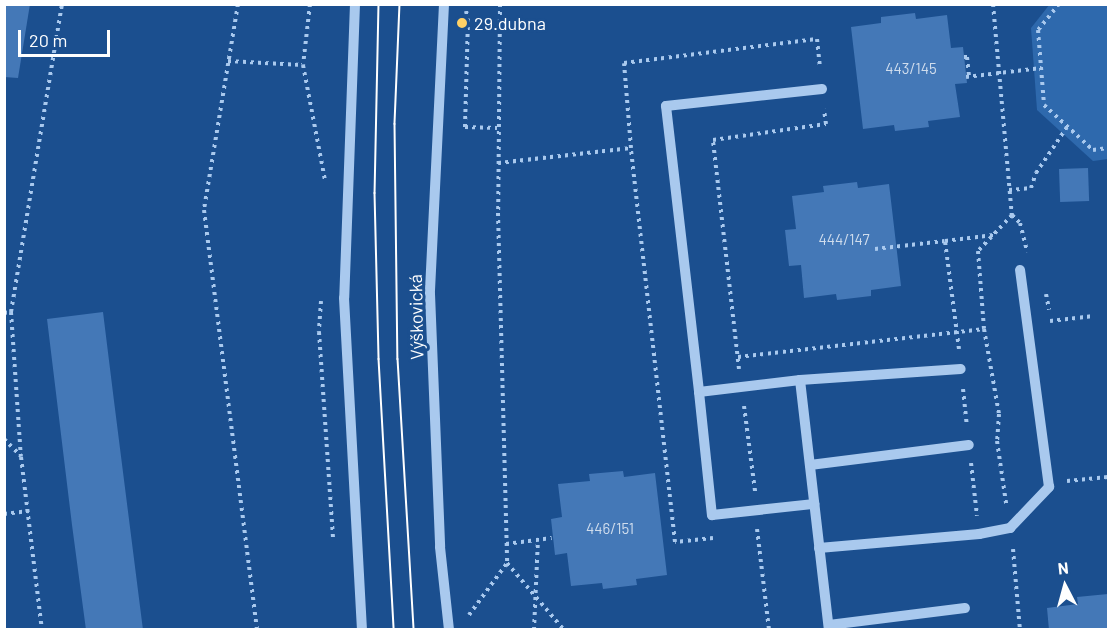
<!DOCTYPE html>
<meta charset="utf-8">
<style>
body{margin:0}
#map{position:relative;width:1113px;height:634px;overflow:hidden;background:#1b4f8f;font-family:Barlow,sans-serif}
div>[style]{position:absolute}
.green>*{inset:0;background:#2e69ad}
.building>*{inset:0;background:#4478b7;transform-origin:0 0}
.path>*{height:4px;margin-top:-2px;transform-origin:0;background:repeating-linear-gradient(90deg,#a9c9ee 0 3px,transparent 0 7.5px)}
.minor>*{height:10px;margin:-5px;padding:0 5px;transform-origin:5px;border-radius:5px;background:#a9c9ee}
.tram>*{height:1.5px;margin:-0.75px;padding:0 0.75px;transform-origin:0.75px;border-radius:0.75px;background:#fff}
.dots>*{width:16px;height:16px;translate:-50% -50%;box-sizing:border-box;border:3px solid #1b4f8f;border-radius:50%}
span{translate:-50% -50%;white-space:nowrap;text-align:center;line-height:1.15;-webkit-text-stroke:6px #1b4f8f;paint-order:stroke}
.number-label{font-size:15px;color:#d0dded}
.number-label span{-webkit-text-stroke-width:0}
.poi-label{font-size:18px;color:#fff}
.left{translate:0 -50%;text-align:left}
.street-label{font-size:18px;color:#fff}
.frame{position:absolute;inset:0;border:6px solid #fff;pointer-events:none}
.north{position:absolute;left:1035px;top:556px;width:60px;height:60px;-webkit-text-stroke:4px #1b4f8f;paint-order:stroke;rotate:354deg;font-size:16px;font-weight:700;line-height:24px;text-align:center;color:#fff}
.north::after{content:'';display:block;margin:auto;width:21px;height:27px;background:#fff;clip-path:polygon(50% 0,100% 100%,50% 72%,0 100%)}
.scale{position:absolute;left:18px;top:30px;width:92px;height:27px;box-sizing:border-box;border:3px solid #fff;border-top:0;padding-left:8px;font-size:18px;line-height:21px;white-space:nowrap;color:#fff;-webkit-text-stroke:4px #1b4f8f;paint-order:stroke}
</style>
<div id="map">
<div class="green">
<i style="clip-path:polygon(1050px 4px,1108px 5px,1108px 159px,1093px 161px,1037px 110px,1031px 28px)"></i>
</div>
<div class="building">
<i style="clip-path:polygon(4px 4px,30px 4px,18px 78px,4px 77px)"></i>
<i style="clip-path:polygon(915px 13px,916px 19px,947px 15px,951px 48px,963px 47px,967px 83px,955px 84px,960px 117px,928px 121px,929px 127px,895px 131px,894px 125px,863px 129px,851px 27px,881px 23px,881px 17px)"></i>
<i style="left:1088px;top:168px;width:33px;height:29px;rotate:88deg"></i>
<i style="clip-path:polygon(857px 182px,858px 188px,889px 184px,901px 286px,871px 290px,871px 296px,837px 300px,836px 294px,804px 298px,801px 265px,789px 266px,785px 230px,796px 229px,792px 196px,824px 192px,823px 186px)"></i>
<i style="clip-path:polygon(103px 312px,114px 401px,143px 630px,86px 630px,72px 525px,47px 319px)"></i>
<i style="clip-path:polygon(623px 471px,624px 477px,655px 473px,667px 575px,636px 579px,637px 585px,603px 589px,602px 583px,571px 586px,567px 553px,555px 555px,551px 519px,562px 517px,558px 484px,590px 481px,589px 474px)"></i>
<i style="clip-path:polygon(1108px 594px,1108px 630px,1049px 630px,1047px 608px,1078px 604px,1077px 597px)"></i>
</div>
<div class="path">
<i style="left:238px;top:4px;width:209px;rotate:99.4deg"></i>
<i style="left:204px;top:210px;width:423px;rotate:82.8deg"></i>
<i style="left:310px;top:4px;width:61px;rotate:96.5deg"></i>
<i style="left:303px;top:65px;width:117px;rotate:79.2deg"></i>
<i style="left:500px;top:4px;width:209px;rotate:90.5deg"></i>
<i style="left:498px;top:213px;width:350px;rotate:88.5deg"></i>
<i style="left:507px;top:563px;width:88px;rotate:49.6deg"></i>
<i style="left:993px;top:4px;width:212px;rotate:84.9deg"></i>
<i style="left:1012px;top:215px;width:50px;rotate:133.4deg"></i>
<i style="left:978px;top:251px;width:78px;rotate:85.6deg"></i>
<i style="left:984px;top:329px;width:86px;rotate:80deg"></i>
<i style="left:999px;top:414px;width:27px;rotate:94deg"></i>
<i style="left:997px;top:441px;width:63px;rotate:81.7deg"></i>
<i style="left:1059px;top:4px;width:33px;rotate:129deg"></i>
<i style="left:1038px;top:30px;width:75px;rotate:85.4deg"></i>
<i style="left:1044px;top:105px;width:67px;rotate:42.6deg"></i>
<i style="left:1093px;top:150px;width:15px;rotate:-8deg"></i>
<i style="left:466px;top:11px;width:8px;rotate:76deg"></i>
<i style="left:468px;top:19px;width:108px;rotate:91.6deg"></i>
<i style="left:465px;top:127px;width:32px;rotate:2deg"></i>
<i style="left:964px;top:57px;width:3px"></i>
<i style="left:967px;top:57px;width:20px;rotate:84deg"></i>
<i style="left:228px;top:61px;width:75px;rotate:3.1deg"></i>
<i style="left:966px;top:77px;width:76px;rotate:-6.8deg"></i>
<i style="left:498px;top:163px;width:134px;rotate:-6.4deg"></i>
<i style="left:1009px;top:190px;width:22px;rotate:-5deg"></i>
<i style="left:1031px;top:188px;width:16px;rotate:-72deg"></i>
<i style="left:1036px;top:173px;width:55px;rotate:-56deg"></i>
<i style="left:1012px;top:215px;width:11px;rotate:45deg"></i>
<i style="left:1020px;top:223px;width:30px;rotate:76deg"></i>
<i style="left:875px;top:249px;width:70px;rotate:-6.5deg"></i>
<i style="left:1046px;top:294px;width:16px;rotate:79deg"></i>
<i style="left:321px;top:301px;width:31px;rotate:94deg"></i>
<i style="left:319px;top:332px;width:207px;rotate:86.1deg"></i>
<i style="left:11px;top:312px;width:312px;rotate:-80.6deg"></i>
<i style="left:4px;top:313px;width:7px;rotate:-8deg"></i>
<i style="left:11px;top:312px;width:145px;rotate:86.1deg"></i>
<i style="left:21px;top:457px;width:174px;rotate:83.1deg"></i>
<i style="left:1050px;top:321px;width:44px;rotate:-6.5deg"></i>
<i style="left:959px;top:349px;width:109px;rotate:-97.4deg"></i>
<i style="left:945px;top:241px;width:49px;rotate:-7deg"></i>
<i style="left:738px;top:357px;width:248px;rotate:-6.5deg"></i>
<i style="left:739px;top:369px;width:230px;rotate:-96.5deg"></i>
<i style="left:713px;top:140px;width:114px;rotate:-8.1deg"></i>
<i style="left:826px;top:124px;width:15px;rotate:-98deg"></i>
<i style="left:963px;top:389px;width:37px;rotate:84deg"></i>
<i style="left:744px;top:406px;width:86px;rotate:82.6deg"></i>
<i style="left:4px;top:439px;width:24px;rotate:45deg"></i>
<i style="left:971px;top:463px;width:53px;rotate:83.5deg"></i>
<i style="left:1067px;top:481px;width:41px;rotate:-5.6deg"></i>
<i style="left:4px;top:514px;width:25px;rotate:-7deg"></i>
<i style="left:757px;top:529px;width:102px;rotate:83.2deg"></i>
<i style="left:713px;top:538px;width:38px;rotate:174deg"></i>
<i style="left:675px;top:542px;width:396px;rotate:-96.4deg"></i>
<i style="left:631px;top:148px;width:85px;rotate:-94.7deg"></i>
<i style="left:624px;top:63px;width:194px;rotate:-7.1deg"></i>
<i style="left:817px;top:39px;width:30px;rotate:84deg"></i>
<i style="left:506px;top:544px;width:46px;rotate:-7.4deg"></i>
<i style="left:1013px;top:549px;width:81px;rotate:85.1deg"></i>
<i style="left:469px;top:615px;width:64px;rotate:-53.8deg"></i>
<i style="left:534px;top:630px;width:90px;rotate:-87.5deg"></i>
</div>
<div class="minor">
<i style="left:355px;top:4px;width:294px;rotate:92.1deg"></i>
<i style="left:344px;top:298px;width:332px;rotate:86.9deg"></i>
<i style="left:444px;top:4px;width:290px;rotate:92.8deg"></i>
<i style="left:430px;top:294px;width:253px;rotate:87.7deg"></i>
<i style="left:440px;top:547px;width:83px;rotate:83.8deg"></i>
<i style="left:822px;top:89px;width:157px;rotate:173.8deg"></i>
<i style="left:666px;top:106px;width:288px;rotate:83.4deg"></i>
<i style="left:699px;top:392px;width:102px;rotate:-6.8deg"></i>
<i style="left:800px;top:380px;width:252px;rotate:83.4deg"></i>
<i style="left:800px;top:380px;width:161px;rotate:-3.9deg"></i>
<i style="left:699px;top:392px;width:124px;rotate:84deg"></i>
<i style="left:712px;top:515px;width:103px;rotate:-6.2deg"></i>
<i style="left:810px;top:465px;width:160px;rotate:-7.2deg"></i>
<i style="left:819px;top:548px;width:161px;rotate:-5deg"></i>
<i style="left:979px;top:534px;width:32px;rotate:-11deg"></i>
<i style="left:1010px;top:528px;width:57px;rotate:-46.4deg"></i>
<i style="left:1049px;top:487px;width:219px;rotate:-97.6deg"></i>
<i style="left:829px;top:625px;width:137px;rotate:-7.1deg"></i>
</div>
<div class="tram">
<i style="left:379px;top:4px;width:189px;rotate:91.2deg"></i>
<i style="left:375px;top:193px;width:166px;rotate:88.6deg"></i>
<i style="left:379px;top:359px;width:271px;rotate:86.8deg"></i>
<i style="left:400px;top:4px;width:120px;rotate:92.4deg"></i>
<i style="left:395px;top:124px;width:235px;rotate:89.3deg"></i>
<i style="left:398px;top:359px;width:271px;rotate:86.6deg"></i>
</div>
<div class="dots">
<i style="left:462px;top:23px;background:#ffd166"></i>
</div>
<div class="number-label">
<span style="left:911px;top:69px">443/145</span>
<span style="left:844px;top:240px">444/147</span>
<span style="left:610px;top:529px">446/151</span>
</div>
<div class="poi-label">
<span class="left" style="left:474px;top:23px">29.dubna</span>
</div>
<div class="street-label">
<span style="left:416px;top:317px;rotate:-91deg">Výškovická</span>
</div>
<div class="frame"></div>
<div class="north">N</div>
<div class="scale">20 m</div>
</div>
